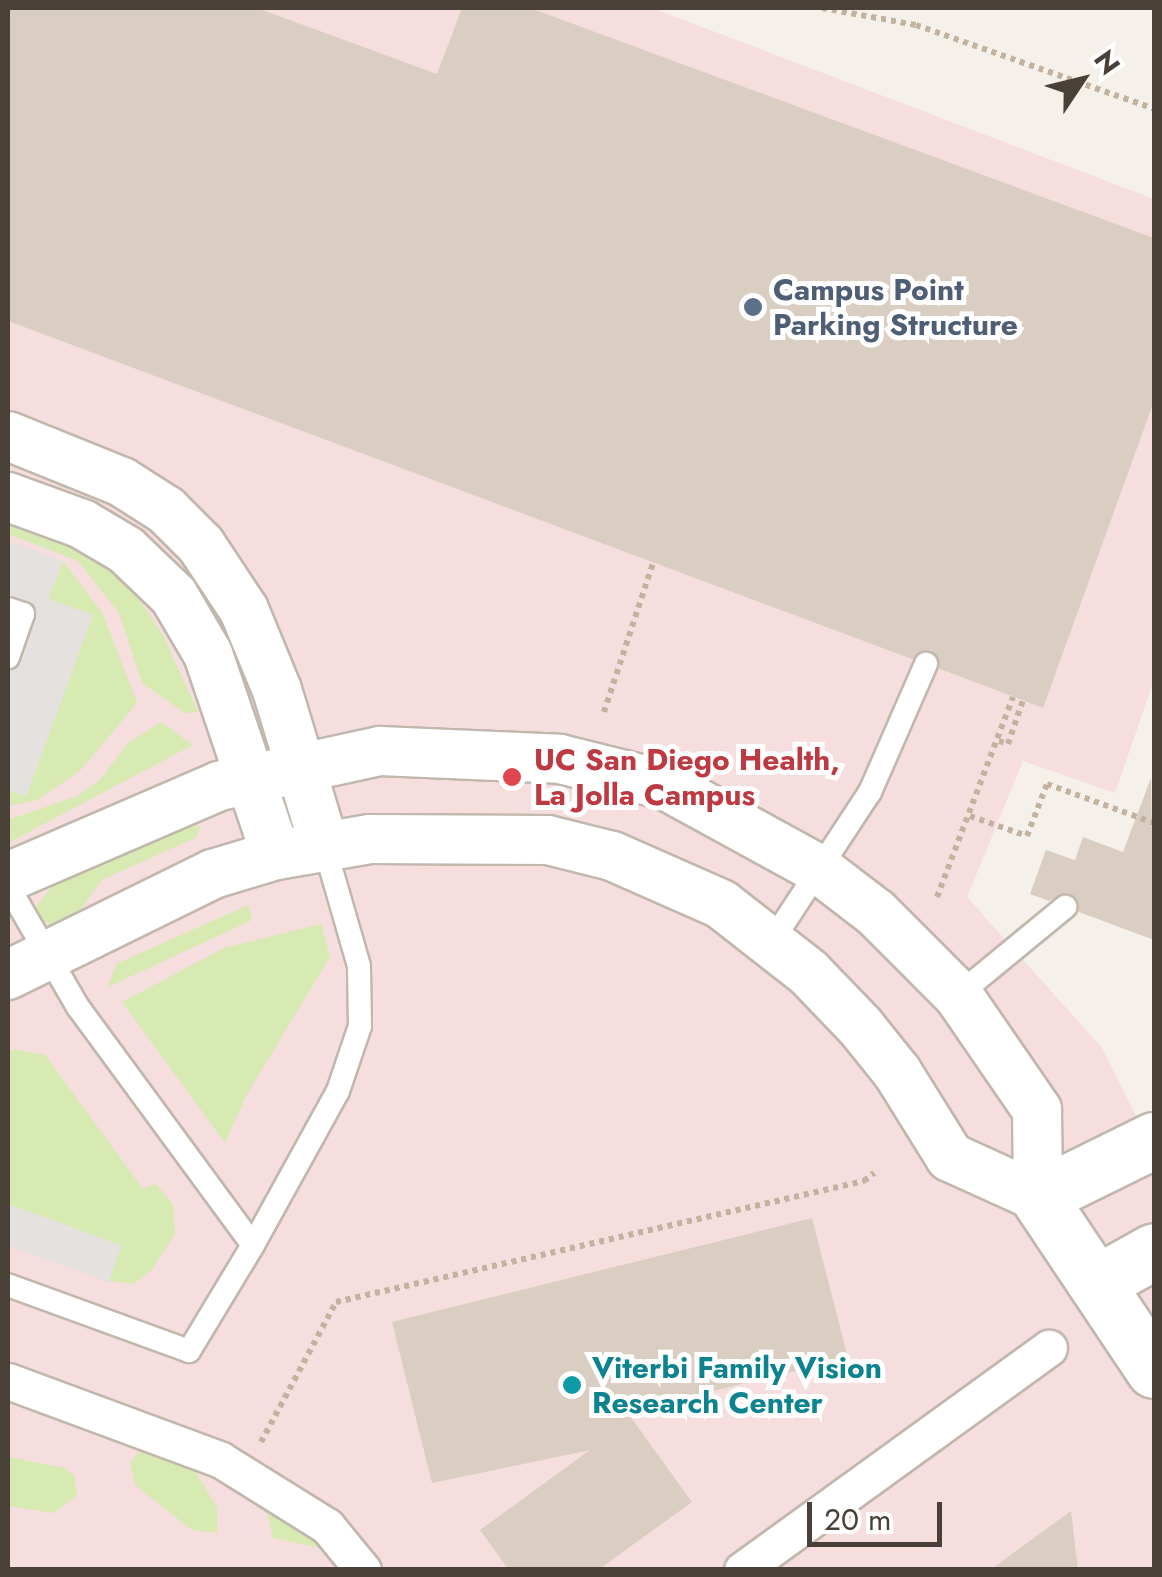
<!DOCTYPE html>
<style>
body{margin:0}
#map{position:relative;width:1162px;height:1577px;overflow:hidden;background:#f5f0ea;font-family:Jost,sans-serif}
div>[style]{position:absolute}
.medical>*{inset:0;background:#f5dedd}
.green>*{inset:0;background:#d6eab2}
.parking>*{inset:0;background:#e4e1de;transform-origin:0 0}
.building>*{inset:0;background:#dacec2}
.path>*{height:6px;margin-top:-3px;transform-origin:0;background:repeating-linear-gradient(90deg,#c3b29d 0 5px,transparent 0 10px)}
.roads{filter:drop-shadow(2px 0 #c1b7ac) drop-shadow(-2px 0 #c1b7ac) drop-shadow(0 2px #c1b7ac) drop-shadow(0 -2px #c1b7ac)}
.service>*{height:22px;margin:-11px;padding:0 11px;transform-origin:11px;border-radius:11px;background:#fff}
.pedestrian>*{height:35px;margin:-17.5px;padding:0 17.5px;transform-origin:17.5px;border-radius:17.5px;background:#fff}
.minor>*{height:48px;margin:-24px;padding:0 24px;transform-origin:24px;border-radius:24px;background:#fff}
.tertiary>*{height:55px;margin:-27.5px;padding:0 27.5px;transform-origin:27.5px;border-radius:27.5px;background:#fff}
.dots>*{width:28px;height:28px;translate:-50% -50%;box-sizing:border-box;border:5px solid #fff;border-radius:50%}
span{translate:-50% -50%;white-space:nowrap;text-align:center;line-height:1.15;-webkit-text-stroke:10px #fff;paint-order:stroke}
.service-label{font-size:30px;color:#4e5e75;font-weight:700}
.left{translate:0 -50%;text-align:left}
.health-label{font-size:30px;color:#be3a42;font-weight:700}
.culture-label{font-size:30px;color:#0d838f;font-weight:700}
.frame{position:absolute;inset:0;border:10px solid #494138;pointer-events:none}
.north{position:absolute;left:1032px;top:30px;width:100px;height:100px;-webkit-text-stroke:8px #fff;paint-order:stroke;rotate:55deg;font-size:28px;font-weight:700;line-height:40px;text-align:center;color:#494138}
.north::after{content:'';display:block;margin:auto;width:35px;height:45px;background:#494138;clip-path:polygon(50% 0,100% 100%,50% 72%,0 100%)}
.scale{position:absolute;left:807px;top:1502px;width:135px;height:45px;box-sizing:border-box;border:5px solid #494138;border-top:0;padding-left:12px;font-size:30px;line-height:35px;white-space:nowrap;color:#494138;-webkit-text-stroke:8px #fff;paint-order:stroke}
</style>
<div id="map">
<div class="medical">
<i style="clip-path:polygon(8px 8px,652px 8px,1154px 199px,1154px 680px,1115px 793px,1023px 761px,967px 897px,1102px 1048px,1154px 1152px,1154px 1569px,8px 1570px)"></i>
</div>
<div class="green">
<i style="clip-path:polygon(8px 521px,99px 559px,135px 593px,163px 635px,198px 712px,185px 713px,142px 683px,119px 613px,78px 561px,8px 534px)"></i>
<i style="clip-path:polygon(63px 561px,103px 614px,137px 703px,80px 771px,37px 800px,8px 806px,8px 790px,26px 796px,92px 615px,48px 599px)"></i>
<i style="clip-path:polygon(161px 722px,193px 745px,8px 843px,8px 820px,77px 796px,100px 780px,127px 744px)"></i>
<i style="clip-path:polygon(191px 824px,200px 827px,197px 837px,102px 880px,71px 922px,52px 927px,41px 919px,36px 907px,53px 885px)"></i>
<i style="clip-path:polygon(248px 905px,252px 920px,108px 987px,116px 964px)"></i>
<i style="clip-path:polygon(321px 924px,330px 957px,247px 1094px,225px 1143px,122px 1002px,224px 948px)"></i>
<i style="clip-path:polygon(14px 1049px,45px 1055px,143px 1189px,156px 1184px,173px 1204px,175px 1234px,151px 1271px,133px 1284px,108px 1281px,121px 1246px,8px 1204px,8px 1053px)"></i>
<i style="clip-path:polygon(144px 1446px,188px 1460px,217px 1507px,217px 1533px,192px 1530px,136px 1486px,130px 1463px)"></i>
<i style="clip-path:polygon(8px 1457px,65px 1468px,74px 1475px,77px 1495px,54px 1513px,8px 1506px)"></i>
<i style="clip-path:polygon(266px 1509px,303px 1518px,344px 1553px,273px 1538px)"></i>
</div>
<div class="parking">
<i style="clip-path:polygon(8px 541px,63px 561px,48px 599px,93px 615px,26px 797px,8px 790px)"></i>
<i style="left:8px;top:1204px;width:121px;height:39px;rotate:20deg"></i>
</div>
<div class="building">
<i style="clip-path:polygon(8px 8px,257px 8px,437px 74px,462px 8px,530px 8px,1154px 238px,1154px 401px,1043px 708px,940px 669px,931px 650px,912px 659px,8px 321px)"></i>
<i style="clip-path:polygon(1151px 778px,1154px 940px,1079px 912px,1069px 893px,1049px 901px,1030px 894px,1046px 850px,1075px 860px,1083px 837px,1123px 852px)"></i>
<i style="clip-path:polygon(812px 1218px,848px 1358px,627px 1412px,692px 1502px,598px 1570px,509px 1570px,480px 1530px,590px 1450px,432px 1483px,392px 1322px)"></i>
<i style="clip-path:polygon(1071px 1511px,1078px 1570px,990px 1570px)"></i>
</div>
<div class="path">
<i style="left:822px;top:8px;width:96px;rotate:10.3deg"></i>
<i style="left:916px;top:25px;width:252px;rotate:19.4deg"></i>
<i style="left:604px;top:712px;width:157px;rotate:-71.8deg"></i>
<i style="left:999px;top:741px;width:9px;rotate:18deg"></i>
<i style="left:1008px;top:744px;width:46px;rotate:-71.2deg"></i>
<i style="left:970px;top:816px;width:60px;rotate:19.3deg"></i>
<i style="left:1027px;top:836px;width:56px;rotate:-69deg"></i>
<i style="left:1047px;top:784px;width:114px;rotate:20deg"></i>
<i style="left:937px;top:897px;width:214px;rotate:-69.2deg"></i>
<i style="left:261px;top:1442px;width:159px;rotate:-61.8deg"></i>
<i style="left:336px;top:1302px;width:542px;rotate:-12.91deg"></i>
<i style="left:864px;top:1181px;width:13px;rotate:-39deg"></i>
</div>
<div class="roads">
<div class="service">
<i style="left:8px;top:609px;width:16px;rotate:18deg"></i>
<i style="left:23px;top:614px;width:46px;rotate:109.2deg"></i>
<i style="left:8px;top:886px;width:140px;rotate:60deg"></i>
<i style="left:78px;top:1007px;width:295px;rotate:53.7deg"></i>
<i style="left:253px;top:1245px;width:124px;rotate:121.1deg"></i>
<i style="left:189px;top:1351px;width:193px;rotate:-160deg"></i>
<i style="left:772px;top:941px;width:178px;rotate:-56.7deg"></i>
<i style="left:870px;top:792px;width:140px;rotate:-66.4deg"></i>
<i style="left:958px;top:995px;width:139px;rotate:-39.4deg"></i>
<i style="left:253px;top:1245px;width:176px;rotate:-61.1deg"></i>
<i style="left:338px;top:1091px;width:69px;rotate:-71.3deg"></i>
<i style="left:360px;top:1026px;width:60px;rotate:-91deg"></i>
<i style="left:359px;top:966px;width:126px;rotate:-106.1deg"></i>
</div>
<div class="pedestrian">
<i style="left:8px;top:1381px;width:227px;rotate:20.3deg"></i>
<i style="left:221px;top:1460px;width:125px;rotate:31.9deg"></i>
<i style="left:327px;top:1526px;width:57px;rotate:50.7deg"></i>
<i style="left:742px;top:1570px;width:379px;rotate:-35.9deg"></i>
</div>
<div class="minor">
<i style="left:8px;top:436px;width:123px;rotate:22deg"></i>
<i style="left:122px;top:482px;width:52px;rotate:32.5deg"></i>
<i style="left:166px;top:510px;width:49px;rotate:45deg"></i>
<i style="left:201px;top:545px;width:78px;rotate:56.5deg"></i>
<i style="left:244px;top:610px;width:87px;rotate:67.6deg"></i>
<i style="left:277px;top:690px;width:162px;rotate:73.1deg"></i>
<i style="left:8px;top:497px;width:79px;rotate:20deg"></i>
<i style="left:82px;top:524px;width:51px;rotate:30.6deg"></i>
<i style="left:126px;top:550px;width:66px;rotate:43.8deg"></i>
<i style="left:174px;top:596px;width:67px;rotate:59.6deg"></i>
<i style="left:208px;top:654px;width:212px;rotate:71.3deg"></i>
<i style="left:8px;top:877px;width:230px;rotate:-23.3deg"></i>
<i style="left:219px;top:786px;width:165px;rotate:-12.3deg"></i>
<i style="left:380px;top:751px;width:180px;rotate:2.5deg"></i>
<i style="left:560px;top:759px;width:108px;rotate:13.9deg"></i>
<i style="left:665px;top:785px;width:177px;rotate:28.7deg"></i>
<i style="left:820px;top:870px;width:71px;rotate:37.5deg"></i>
<i style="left:876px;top:913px;width:116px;rotate:45deg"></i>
<i style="left:958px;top:995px;width:140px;rotate:55.5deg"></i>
<i style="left:1037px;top:1110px;width:87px;rotate:89.3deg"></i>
<i style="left:1038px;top:1197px;width:97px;rotate:-155.6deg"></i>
<i style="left:950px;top:1157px;width:100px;rotate:-121.9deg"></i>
<i style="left:897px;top:1072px;width:59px;rotate:-128.8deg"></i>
<i style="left:860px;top:1026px;width:75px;rotate:-133.9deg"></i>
<i style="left:808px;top:972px;width:110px;rotate:-142deg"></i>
<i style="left:721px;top:904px;width:119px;rotate:-156.2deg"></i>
<i style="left:612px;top:856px;width:66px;rotate:-166deg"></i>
<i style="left:548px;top:840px;width:178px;rotate:-179.7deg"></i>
<i style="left:370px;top:839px;width:95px;rotate:170.3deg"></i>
<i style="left:276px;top:855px;width:66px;rotate:163.2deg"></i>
<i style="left:213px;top:874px;width:229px;rotate:153.8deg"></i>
</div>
<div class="tertiary">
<i style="left:1154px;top:1140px;width:129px;rotate:153.8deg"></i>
<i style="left:1038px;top:1197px;width:208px;rotate:56.2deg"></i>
<i style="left:1097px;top:1283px;width:65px;rotate:-29.3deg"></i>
</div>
</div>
<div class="dots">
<i style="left:753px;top:307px;background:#5c6f8a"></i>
<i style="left:512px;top:777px;background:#e0444e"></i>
<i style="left:572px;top:1385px;background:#0f9aa8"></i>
</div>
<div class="service-label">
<span class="left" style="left:773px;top:307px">Campus Point<br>Parking Structure</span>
</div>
<div class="health-label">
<span class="left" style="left:534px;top:777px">UC San Diego Health,<br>La Jolla Campus</span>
</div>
<div class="culture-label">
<span class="left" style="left:592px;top:1385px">Viterbi Family Vision<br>Research Center</span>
</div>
<div class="frame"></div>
<div class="north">N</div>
<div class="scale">20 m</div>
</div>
